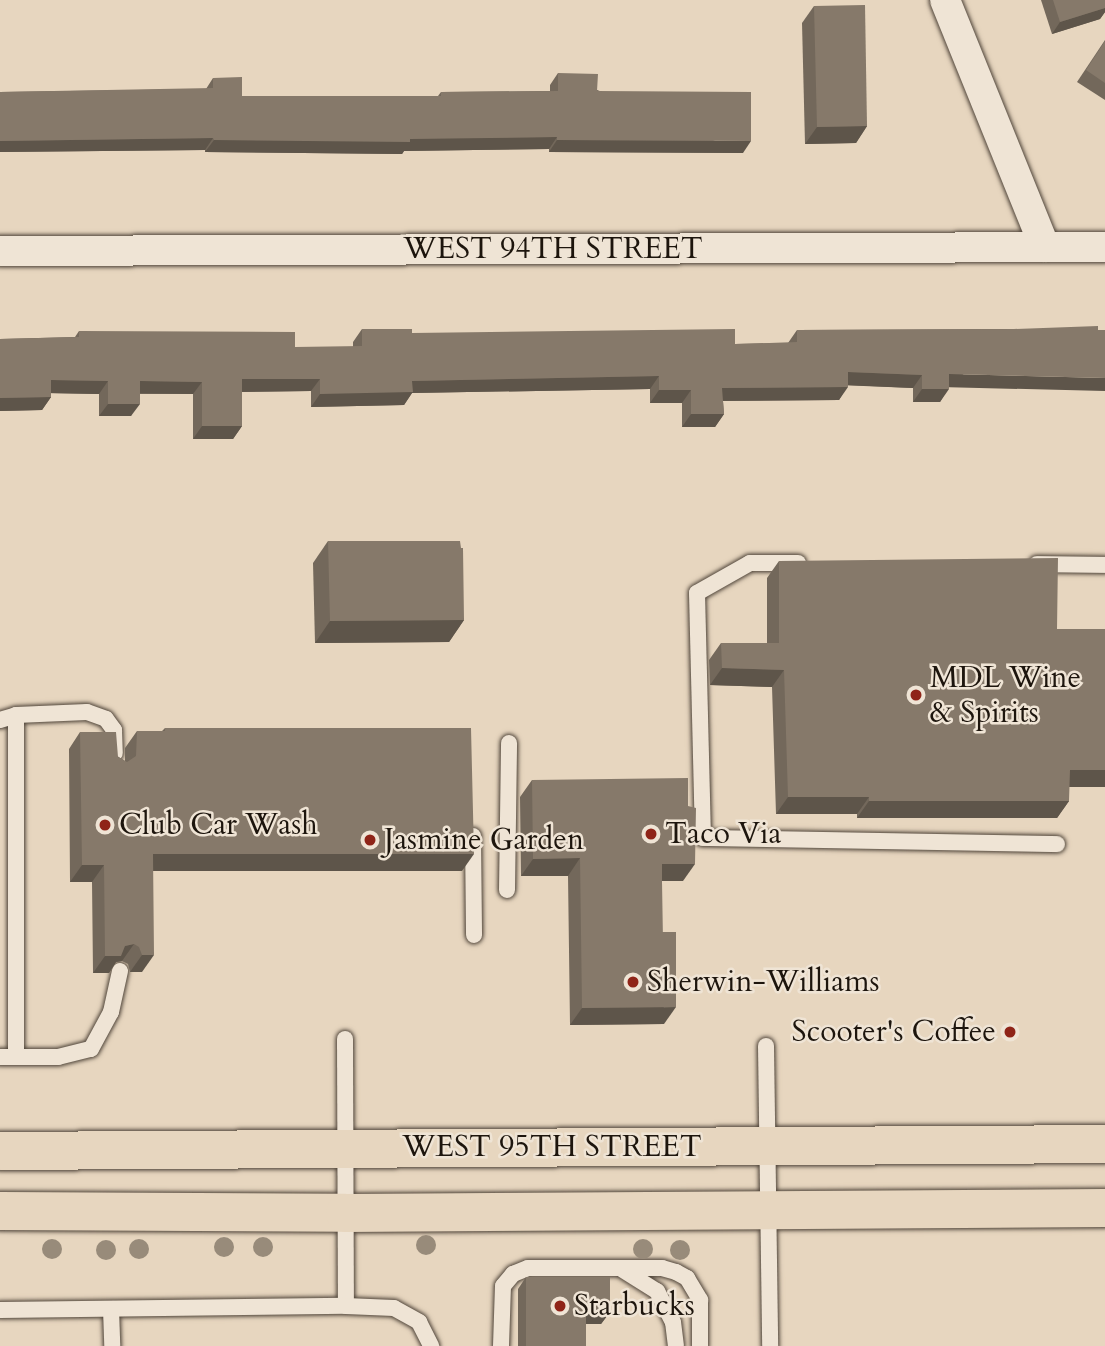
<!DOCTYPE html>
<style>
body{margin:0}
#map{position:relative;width:1105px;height:1346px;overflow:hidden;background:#e7d6bf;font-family:Cardo,serif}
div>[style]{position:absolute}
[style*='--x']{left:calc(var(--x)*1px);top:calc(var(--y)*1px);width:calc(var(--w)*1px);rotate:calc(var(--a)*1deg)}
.roads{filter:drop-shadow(0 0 2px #50453a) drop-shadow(0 0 2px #50453a)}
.lane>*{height:16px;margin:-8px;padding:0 8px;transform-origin:8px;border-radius:8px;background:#efe4d5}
.street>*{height:30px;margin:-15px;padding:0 15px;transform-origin:15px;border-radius:15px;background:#efe4d5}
.primary>*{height:38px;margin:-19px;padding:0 19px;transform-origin:19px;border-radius:19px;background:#e7d6bf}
.trees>*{width:20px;height:20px;margin:-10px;border-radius:50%;background:#988b7a}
.wall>*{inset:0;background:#73685b}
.shaded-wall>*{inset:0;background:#5e554a}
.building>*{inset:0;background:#86796a}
.dots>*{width:19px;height:19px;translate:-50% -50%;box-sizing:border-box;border:4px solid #efe4d5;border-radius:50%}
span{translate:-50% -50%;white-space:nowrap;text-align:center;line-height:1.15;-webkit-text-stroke:5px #efe4d5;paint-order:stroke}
.street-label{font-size:30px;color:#1d150d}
.poi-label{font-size:30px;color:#1d150d}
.left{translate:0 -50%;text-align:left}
.right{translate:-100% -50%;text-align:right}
</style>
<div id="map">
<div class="roads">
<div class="lane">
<i style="--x:798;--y:563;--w:48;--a:180"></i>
<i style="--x:750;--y:563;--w:61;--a:150.5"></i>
<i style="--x:697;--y:593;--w:245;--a:88.6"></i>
<i style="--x:703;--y:838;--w:354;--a:1"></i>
<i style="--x:1037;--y:564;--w:68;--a:0.8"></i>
<i style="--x:0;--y:720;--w:17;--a:-17"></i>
<i style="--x:16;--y:715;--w:71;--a:-2.4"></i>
<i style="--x:87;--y:712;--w:20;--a:20"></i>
<i style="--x:106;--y:719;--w:14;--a:54"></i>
<i style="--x:114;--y:730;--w:23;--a:88"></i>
<i style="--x:473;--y:836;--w:99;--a:89.4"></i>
<i style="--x:507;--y:890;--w:147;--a:-89.2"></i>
<i style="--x:345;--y:1039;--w:267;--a:89.8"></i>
<i style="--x:766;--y:1046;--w:300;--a:89.2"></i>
<i style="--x:0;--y:1057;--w:58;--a:0"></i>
<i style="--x:58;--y:1057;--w:34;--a:-14"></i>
<i style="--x:91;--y:1049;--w:42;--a:-61.6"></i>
<i style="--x:111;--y:1012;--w:42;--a:-77.6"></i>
<i style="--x:16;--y:1057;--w:342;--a:-90"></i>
<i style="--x:623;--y:1270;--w:40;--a:32"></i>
<i style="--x:657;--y:1291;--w:35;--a:63"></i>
<i style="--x:673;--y:1322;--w:24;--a:83"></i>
<i style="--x:111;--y:1309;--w:37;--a:88"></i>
<i style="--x:0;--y:1310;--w:346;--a:-0.7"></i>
<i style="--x:346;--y:1306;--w:48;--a:2.4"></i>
<i style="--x:394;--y:1308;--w:29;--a:29"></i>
<i style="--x:419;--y:1322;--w:27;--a:63"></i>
<i style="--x:501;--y:1346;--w:60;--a:-88.1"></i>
<i style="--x:503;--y:1286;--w:16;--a:-50"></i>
<i style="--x:513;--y:1274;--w:16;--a:-22"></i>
<i style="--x:528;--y:1268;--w:134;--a:0"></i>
<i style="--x:662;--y:1268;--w:15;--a:16"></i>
<i style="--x:676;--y:1272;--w:13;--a:29"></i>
<i style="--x:687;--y:1278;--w:26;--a:59"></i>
<i style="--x:700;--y:1300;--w:46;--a:90"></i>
</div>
<div class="street">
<i style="--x:945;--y:0;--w:266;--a:68"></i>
<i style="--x:0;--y:251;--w:1105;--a:-0.21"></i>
</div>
<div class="primary">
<i style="--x:0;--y:1151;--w:1105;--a:-0.36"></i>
<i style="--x:0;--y:1211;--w:345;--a:0.3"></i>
<i style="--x:345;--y:1213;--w:760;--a:-0.38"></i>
</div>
</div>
<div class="trees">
<i style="left:426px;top:1245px"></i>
<i style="left:224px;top:1247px"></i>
<i style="left:263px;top:1247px"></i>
<i style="left:52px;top:1249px"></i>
<i style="left:139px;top:1249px"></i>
<i style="left:643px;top:1249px"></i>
<i style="left:106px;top:1250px"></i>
<i style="left:680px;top:1250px"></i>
</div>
<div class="wall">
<i style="clip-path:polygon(1041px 0,1105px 0,1105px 12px,1100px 19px,1052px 34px)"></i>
<i style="clip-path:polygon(814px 6px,867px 126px,856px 143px,805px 144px,802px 23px)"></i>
<i style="clip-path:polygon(1105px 40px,1105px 100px,1077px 82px)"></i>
<i style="clip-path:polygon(558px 73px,743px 153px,549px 152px,549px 149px,404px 151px,402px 154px,205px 152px,205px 150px,0 152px,0 92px,206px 89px,213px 78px,242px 96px,438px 96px,441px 92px,550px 91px,550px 85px)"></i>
<i style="clip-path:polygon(362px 329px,412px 333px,735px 344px,788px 343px,797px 330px,1014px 329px,949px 387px,940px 402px,913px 402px,913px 388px,848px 385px,839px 400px,723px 401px,724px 414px,715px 427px,682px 427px,682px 403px,650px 403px,650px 389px,412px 393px,404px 405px,311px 407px,311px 391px,242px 392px,242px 426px,233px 439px,193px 439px,193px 394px,140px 394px,131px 416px,99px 416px,99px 394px,51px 393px,51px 397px,42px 410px,0 411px,0 339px,75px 337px,79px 331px,295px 347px,353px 347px,353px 342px)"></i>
<i style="clip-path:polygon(328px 541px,464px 620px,449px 642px,315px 643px,313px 563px)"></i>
<i style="clip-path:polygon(779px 561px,1057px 629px,1069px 787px,1069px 801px,1057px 818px,857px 818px,857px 814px,776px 814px,772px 687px,710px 685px,709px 660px,721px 643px,767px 643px,767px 578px)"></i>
<i style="clip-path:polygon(165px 728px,462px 871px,153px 871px,142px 972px,130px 972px,128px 964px,122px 961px,116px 962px,109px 973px,93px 973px,92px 882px,70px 882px,69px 749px,80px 732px,125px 761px,125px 748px,137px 731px,162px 731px)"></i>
<i style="clip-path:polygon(532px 780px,683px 881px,662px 881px,664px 1024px,570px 1025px,568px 876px,521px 876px,520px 797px)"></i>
<i style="clip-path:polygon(526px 1277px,610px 1312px,601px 1324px,586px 1324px,586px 1346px,518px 1346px,518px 1289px)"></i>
</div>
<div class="shaded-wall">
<i style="clip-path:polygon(1105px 8px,1105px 12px,1100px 19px,1052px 34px,1060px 22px)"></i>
<i style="clip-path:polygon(867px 126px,856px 143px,805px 144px,817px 127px)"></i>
<i style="clip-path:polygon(557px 137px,549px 149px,404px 151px,402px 154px,205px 152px,214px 140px)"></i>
<i style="clip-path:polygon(213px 138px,205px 150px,0 152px,0 141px)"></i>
<i style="clip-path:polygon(557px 140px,751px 141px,743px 153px,549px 152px)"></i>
<i style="clip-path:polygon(848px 372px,922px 375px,913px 388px,839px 385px)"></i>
<i style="clip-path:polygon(949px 374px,1105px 378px,1105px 391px,940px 387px)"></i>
<i style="clip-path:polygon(659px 376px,650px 389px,412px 393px,404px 405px,311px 407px,320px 394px,412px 381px)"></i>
<i style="clip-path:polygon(242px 379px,320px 379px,311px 391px,233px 392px)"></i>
<i style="clip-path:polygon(51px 380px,108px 381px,99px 394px,42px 393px)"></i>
<i style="clip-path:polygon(140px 381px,202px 382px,193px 394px,131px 393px)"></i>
<i style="clip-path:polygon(848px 387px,839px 400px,713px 401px,722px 388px)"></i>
<i style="clip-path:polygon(922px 389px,949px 389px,940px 402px,913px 402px)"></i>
<i style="clip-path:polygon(659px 390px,691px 390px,682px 403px,650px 403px)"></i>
<i style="clip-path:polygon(51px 397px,42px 410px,0 411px,0 398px)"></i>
<i style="clip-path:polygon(108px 404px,140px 404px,131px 416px,99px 416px)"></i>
<i style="clip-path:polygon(691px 414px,724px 414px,715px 427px,682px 427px)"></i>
<i style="clip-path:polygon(202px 426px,242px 426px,233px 439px,193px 439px)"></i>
<i style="clip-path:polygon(464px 620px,449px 642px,315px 643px,330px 621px)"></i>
<i style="clip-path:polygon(722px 668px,784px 670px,772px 687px,710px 685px)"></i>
<i style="clip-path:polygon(1070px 770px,1105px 770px,1105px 787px,1058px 787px)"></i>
<i style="clip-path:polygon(788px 797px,869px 797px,857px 814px,776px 814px)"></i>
<i style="clip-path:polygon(869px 801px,1069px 801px,1057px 818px,857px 818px)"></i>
<i style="clip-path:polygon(153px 854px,474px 854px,462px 871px,141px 871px)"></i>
<i style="clip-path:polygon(580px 858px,568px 876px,521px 876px,533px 859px)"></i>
<i style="clip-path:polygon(662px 864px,695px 864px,683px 881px,650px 881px)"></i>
<i style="clip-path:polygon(82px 865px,104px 865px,92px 882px,70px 882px)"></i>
<i style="clip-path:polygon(134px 944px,122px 961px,116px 962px,109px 973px,93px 973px,105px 956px,125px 946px)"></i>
<i style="clip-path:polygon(142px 955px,154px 955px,142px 972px,130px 972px)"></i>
<i style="clip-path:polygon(676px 1007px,664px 1024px,570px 1025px,582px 1008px)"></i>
<i style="clip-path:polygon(586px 1312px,610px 1312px,601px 1324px,578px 1324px)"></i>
</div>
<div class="building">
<i style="clip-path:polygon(1053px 0,1105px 0,1105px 8px,1060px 22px)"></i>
<i style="clip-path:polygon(865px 5px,867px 126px,817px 127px,814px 6px)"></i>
<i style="clip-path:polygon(1105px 41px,1105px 83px,1086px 70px)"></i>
<i style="clip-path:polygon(558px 73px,598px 74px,597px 91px,751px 92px,751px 141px,557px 140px,557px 137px,410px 139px,410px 142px,214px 140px,213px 138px,0 141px,0 92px,213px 88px,213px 78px,242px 77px,242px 96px,441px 96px,441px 92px,558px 91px)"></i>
<i style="clip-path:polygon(1098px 326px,1098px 330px,1105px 330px,1105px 378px,949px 374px,949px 389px,922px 389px,922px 375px,848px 372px,848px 387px,722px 388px,724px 414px,691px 414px,691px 390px,659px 390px,659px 376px,412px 381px,413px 392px,320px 394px,320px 379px,242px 379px,242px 426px,202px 426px,202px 382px,140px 381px,140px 404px,108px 404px,108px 381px,51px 380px,51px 397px,0 398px,0 339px,79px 337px,79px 331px,295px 332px,295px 347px,362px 346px,362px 329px,412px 329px,412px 333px,735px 329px,735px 344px,797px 342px,797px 330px,1014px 329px)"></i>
<i style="clip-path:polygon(328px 541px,460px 541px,461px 548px,463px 548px,464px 620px,330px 621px)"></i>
<i style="clip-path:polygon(1058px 558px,1057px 629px,1105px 629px,1105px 770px,1070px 770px,1069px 801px,869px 801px,869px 797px,788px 797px,784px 670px,722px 668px,721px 643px,779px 643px,779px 561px)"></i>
<i style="clip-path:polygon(165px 728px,471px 728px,474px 854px,153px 854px,154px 955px,142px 955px,139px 947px,134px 944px,125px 946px,121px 956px,105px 956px,104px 865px,82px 865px,80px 732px,116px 732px,118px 757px,127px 762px,136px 756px,137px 731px,165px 731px)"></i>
<i style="clip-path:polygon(688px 778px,688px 806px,696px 808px,695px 864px,662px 864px,662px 932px,676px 932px,676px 1007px,582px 1008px,580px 858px,533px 859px,532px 780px)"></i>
<i style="clip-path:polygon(526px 1277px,610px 1277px,610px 1312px,586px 1312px,586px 1346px,526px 1346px)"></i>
</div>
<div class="dots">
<i style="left:916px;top:695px;background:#8f2418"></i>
<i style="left:105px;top:825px;background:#8f2418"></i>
<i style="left:651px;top:834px;background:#8f2418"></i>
<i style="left:370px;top:840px;background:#8f2418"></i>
<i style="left:633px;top:982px;background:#8f2418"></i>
<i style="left:1010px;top:1032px;background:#8f2418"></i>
<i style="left:560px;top:1306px;background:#8f2418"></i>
</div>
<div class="street-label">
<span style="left:553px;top:249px">WEST 94TH STREET</span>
<span style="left:552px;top:1147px">WEST 95TH STREET</span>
</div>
<div class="poi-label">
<span class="left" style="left:930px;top:695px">MDL Wine<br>&amp; Spirits</span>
<span class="left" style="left:119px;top:825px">Club Car Wash</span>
<span class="left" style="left:665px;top:834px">Taco Via</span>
<span class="left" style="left:384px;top:840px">Jasmine Garden</span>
<span class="left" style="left:647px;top:982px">Sherwin-Williams</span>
<span class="right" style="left:996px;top:1032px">Scooter's Coffee</span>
<span class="left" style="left:574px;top:1306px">Starbucks</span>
</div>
</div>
